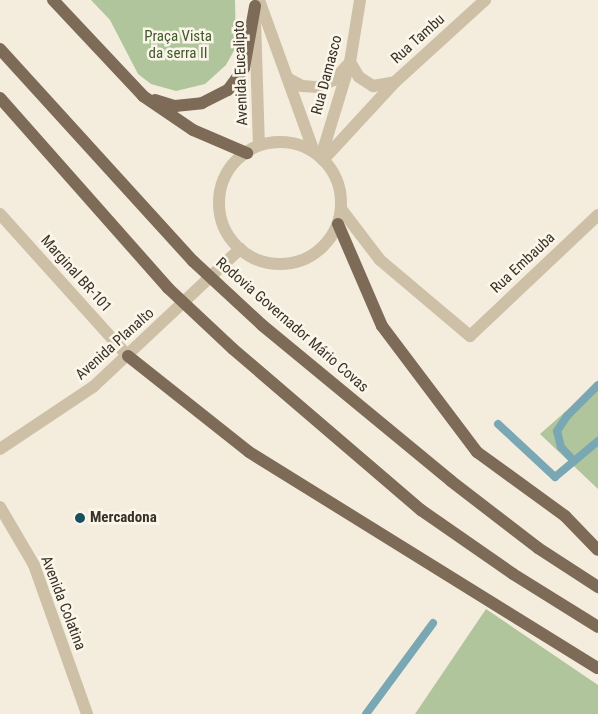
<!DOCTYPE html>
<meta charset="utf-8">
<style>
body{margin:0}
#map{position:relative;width:598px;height:714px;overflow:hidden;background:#f4eddd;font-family:"Roboto Condensed",sans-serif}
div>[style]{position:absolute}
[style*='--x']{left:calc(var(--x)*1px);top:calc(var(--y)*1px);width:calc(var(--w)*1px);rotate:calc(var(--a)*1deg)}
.green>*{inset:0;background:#b0c59b}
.stream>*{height:8px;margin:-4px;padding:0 4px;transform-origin:4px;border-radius:4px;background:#79a7b4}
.minor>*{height:12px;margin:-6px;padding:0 6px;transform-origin:6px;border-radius:6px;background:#cec0a7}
.minor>.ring{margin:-6px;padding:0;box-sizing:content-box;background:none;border:12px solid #cec0a7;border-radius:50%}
.major>*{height:12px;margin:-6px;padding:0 6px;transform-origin:6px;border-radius:6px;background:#7d6b58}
.major-bridge>*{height:12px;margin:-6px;padding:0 6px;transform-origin:6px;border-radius:6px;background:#7d6b58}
.dots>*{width:14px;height:14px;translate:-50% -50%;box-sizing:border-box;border:2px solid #fbf6ea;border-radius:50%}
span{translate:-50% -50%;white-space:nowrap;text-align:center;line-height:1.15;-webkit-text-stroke:5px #fbf6ea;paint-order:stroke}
.park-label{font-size:15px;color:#405a2a}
.street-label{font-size:15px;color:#3a3128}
.poi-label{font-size:15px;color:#3a3128;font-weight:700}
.left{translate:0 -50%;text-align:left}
</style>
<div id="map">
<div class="green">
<i style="clip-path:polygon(91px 0,235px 0,236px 47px,226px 65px,205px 84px,176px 91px,151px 84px,138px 74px,110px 20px)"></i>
<i style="clip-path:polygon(598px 383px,598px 489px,540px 434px)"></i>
<i style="clip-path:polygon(486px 609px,598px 685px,598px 714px,415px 714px)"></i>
</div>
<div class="stream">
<i style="--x:498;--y:424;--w:78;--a:42.9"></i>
<i style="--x:555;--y:477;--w:56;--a:-39.9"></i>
<i style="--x:574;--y:461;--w:19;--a:-133"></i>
<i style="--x:561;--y:447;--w:16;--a:-104"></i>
<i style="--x:557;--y:431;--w:18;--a:-56"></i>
<i style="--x:567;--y:416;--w:44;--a:-45"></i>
<i style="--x:366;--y:714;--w:113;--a:-53.6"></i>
</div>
<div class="minor">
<i style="--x:259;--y:0;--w:162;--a:70.1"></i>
<i style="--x:255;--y:20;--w:125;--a:88.2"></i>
<i style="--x:289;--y:79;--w:15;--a:28"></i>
<i style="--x:302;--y:86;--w:16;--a:4"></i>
<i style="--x:318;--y:87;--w:17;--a:-24"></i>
<i style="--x:334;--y:80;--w:24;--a:-48"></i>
<i style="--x:350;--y:62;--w:17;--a:59"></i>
<i style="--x:359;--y:77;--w:17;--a:33"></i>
<i style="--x:373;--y:86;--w:22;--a:-10"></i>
<i class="ring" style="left:219px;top:142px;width:110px;height:110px"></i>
<i style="--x:321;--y:157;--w:99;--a:-73"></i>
<i style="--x:350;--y:62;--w:63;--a:-80.8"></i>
<i style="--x:323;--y:160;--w:106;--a:-47.3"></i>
<i style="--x:395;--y:82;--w:122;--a:-42.3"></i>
<i style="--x:341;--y:209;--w:64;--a:52.6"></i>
<i style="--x:380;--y:260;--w:118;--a:40.2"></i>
<i style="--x:470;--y:336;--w:176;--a:-43.4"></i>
<i style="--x:0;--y:214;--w:191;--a:48"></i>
<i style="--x:0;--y:449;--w:112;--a:-33.7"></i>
<i style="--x:93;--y:387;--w:202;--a:-43.2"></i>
<i style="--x:0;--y:507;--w:67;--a:59.6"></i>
<i style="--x:34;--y:565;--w:158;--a:70.4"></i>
</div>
<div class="major">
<i style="--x:53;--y:0;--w:132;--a:46.8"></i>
<i style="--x:143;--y:96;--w:60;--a:34.2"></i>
<i style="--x:193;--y:130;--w:59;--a:23.1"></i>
<i style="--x:0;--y:49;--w:287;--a:47.7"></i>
<i style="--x:0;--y:98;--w:254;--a:48.5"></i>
<i style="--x:155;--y:100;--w:21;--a:17"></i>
<i style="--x:175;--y:106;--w:27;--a:-6"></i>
<i style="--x:202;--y:103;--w:29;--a:-27"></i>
<i style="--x:228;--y:90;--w:27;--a:-54"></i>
<i style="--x:244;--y:68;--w:63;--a:-79.9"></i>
<i style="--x:338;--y:224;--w:111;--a:66.7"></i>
<i style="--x:382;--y:326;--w:158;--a:53"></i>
<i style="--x:477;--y:452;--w:109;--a:36"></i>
<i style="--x:565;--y:516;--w:47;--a:45.9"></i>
<i style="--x:262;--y:325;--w:245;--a:39.5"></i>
<i style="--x:451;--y:481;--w:110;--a:37.6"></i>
<i style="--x:538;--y:548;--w:72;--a:33"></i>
<i style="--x:233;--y:349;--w:248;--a:40.6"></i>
<i style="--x:421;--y:510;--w:112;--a:34.8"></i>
<i style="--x:513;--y:574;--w:100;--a:31.9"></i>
<i style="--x:128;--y:356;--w:154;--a:38.4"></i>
<i style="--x:249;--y:452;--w:410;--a:31.8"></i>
</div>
<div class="major-bridge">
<i style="--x:193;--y:261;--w:94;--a:42.8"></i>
<i style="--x:168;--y:288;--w:89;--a:43.2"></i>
</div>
<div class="dots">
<i style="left:80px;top:518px;background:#1a4f5f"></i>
</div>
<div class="park-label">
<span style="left:178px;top:45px">Praça Vista<br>da serra II</span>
</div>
<div class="street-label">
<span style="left:418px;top:39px;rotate:-42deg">Rua Tambu</span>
<span style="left:241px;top:73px;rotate:-92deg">Avenida Eucalipto</span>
<span style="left:327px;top:75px;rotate:-75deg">Rua Damasco</span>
<span style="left:523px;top:263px;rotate:-43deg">Rua Embauba</span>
<span style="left:76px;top:274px;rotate:48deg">Marginal BR-101</span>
<span style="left:292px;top:325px;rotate:41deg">Rodovia Governador Mário Covas</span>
<span style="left:115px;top:344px;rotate:-42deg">Avenida Planalto</span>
<span style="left:63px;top:603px;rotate:69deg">Avenida Colatina</span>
</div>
<div class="poi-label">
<span class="left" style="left:90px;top:518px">Mercadona</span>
</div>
</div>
